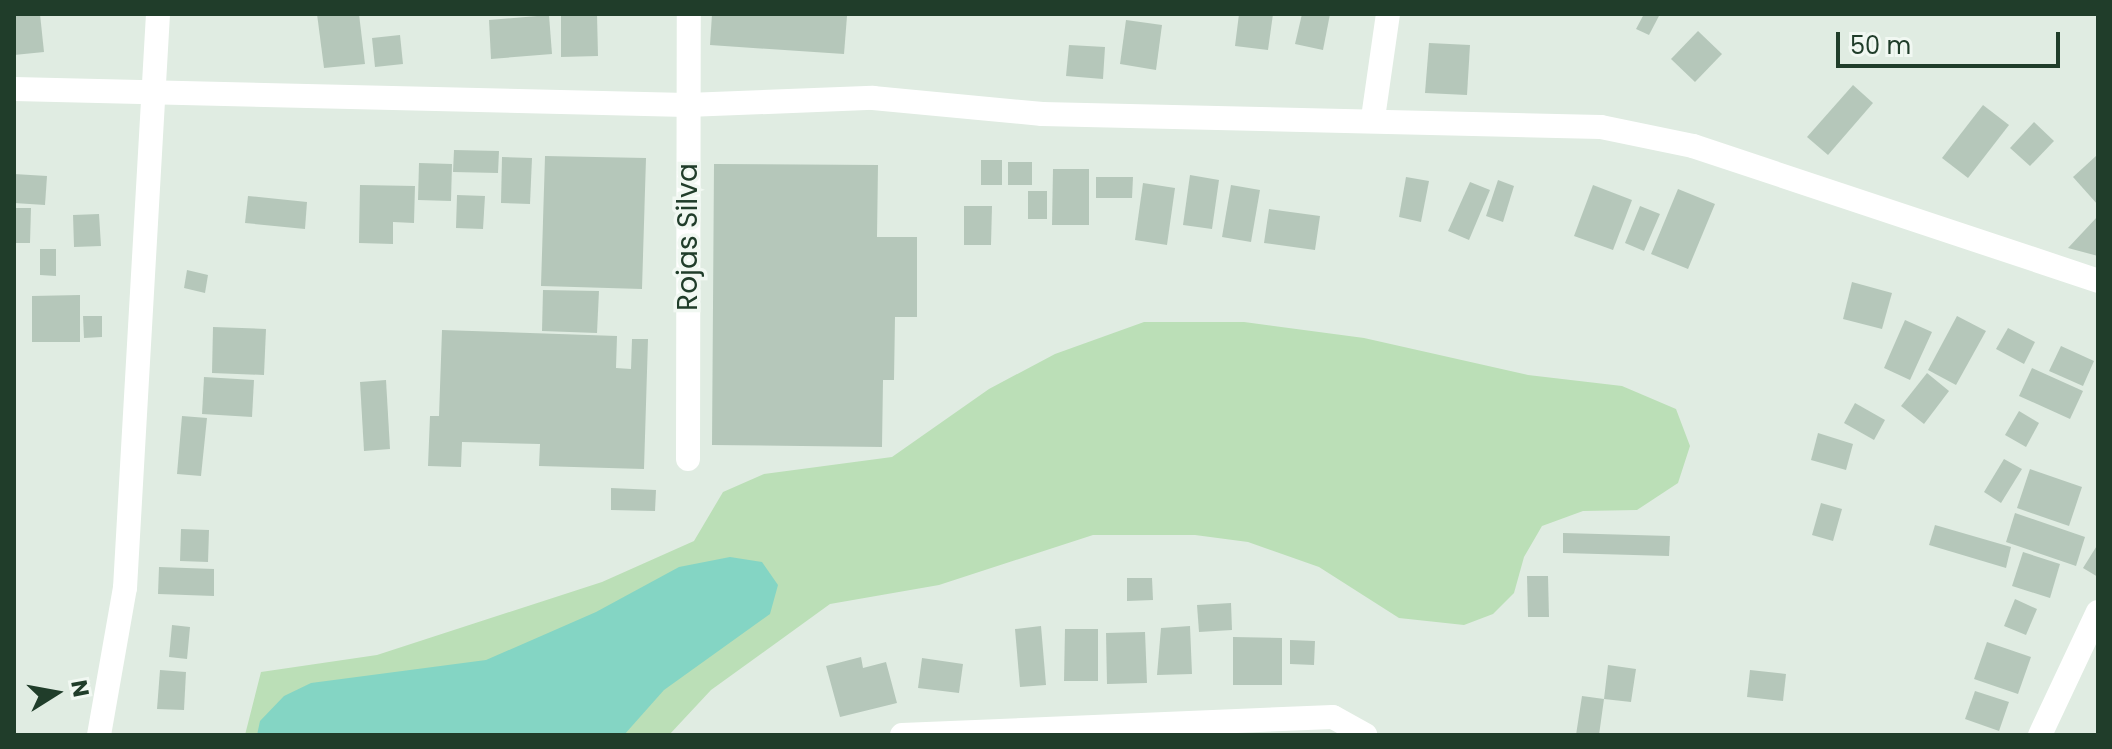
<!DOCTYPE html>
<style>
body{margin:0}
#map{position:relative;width:2112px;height:749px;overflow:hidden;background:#e0ece2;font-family:Poppins,sans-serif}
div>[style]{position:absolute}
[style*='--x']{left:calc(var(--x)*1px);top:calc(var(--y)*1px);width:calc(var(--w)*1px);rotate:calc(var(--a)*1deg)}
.green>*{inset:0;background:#bbdfb7}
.water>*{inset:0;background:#84d5c4}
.building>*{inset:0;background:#b5c7ba}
.street>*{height:24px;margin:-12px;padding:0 12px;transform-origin:12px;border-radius:12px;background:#fff}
span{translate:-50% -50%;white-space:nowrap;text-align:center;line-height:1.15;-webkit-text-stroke:7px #f1f8f2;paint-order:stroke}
.street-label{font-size:28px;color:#203d2a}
.frame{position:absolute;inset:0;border:16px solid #203d2a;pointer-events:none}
.north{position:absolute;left:16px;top:653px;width:80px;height:80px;-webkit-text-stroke:6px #f1f8f2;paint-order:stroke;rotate:79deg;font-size:22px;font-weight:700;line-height:32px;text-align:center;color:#203d2a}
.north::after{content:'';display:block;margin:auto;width:28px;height:36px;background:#203d2a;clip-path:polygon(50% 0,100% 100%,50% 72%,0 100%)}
.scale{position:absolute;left:1836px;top:32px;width:224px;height:36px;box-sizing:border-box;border:4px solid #203d2a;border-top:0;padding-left:10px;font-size:24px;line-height:28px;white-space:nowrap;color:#203d2a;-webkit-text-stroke:6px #f1f8f2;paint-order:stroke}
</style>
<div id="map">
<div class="green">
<i style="clip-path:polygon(1144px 322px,1244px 322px,1364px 338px,1528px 375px,1622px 386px,1676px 409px,1690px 446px,1678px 483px,1637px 510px,1583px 511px,1542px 526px,1524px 557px,1514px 593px,1493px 614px,1464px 625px,1399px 618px,1319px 567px,1248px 542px,1195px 535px,1093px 535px,939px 585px,830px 604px,711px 690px,669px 735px,245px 735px,261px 672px,377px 655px,602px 582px,694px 541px,723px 492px,764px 474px,892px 457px,989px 389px,1055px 354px)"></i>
</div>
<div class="water">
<i style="clip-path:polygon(730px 557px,762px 562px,778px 585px,770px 614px,664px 690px,624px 735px,257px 735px,260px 721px,284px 696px,311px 683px,486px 660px,596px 612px,679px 567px)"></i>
</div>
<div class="building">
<i style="clip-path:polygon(14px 14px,40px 14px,44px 52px,14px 55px)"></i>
<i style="clip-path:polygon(317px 14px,359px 14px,365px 64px,324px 68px)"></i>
<i style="clip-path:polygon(561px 14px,597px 14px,598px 56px,561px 57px)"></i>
<i style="clip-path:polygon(712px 14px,847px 16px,844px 54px,710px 45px)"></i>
<i style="clip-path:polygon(1239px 14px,1273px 14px,1268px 50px,1235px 46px)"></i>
<i style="clip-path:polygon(1302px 14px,1330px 14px,1323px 50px,1295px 44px)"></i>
<i style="clip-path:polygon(1644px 14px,1660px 14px,1649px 35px,1636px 29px)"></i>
<i style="clip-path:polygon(549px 15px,552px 54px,491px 59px,489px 20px)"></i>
<i style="clip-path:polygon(1126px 20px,1162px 25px,1156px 70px,1120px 64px)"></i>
<i style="clip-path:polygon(1698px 31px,1722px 54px,1695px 82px,1671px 59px)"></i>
<i style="clip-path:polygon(400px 35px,403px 64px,375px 67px,372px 38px)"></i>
<i style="clip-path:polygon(1429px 43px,1470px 45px,1467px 95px,1425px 93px)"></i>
<i style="clip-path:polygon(1069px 45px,1105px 47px,1103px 79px,1066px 76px)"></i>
<i style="clip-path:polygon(1853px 85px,1873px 103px,1828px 155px,1807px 137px)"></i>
<i style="clip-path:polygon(1983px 105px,2009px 125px,1968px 178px,1942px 158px)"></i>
<i style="clip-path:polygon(2034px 122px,2054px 141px,2030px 166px,2010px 148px)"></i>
<i style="clip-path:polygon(454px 150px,499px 151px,498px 173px,453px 172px)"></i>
<i style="clip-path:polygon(545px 156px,646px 158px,642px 289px,541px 286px)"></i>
<i style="clip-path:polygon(2096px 156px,2098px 158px,2098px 205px,2073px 177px)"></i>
<i style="clip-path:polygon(502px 157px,532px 158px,530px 204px,501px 203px)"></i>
<i style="clip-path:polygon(981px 160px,1002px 160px,1002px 185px,981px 185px)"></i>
<i style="clip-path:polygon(1008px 162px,1032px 162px,1032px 185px,1008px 185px)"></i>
<i style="clip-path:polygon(419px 163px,452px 164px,451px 201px,418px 200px)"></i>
<i style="clip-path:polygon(714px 164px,878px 165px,877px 237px,917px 237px,917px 317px,895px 317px,894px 380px,883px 380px,882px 447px,712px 445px)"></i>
<i style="clip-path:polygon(1053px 169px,1089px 169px,1089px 225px,1052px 225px)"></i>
<i style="clip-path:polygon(14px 174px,47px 176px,45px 205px,14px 203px)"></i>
<i style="clip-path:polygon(1190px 175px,1219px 180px,1212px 229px,1183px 225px)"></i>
<i style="clip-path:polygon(1096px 177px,1133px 177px,1132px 198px,1096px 198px)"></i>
<i style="clip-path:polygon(1406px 177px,1429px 181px,1421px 222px,1399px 217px)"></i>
<i style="clip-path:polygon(1498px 180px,1514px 186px,1503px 222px,1486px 216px)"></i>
<i style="clip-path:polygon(1470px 182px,1490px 190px,1469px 240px,1448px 231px)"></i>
<i style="clip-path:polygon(1143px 183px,1175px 188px,1167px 245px,1135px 240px)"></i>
<i style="clip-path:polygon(360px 185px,415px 186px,414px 223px,393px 222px,393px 244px,359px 243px)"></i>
<i style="clip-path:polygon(1231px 185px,1260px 190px,1251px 242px,1222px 237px)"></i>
<i style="clip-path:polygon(1593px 185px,1632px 200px,1613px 250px,1574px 236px)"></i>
<i style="clip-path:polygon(1678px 189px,1715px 204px,1688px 269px,1651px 254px)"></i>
<i style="clip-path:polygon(1028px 191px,1047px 191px,1047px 219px,1028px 219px)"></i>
<i style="clip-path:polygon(457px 195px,485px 196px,483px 229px,456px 228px)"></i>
<i style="clip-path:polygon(248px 196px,307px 202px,305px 229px,245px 223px)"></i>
<i style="clip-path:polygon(964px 206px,992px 206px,991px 245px,964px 245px)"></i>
<i style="clip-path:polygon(1640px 206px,1660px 214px,1644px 251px,1625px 243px)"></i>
<i style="clip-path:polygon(14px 208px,31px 208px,30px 243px,14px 243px)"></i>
<i style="clip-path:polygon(1269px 209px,1320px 216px,1315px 250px,1264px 243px)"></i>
<i style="clip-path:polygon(99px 214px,101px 246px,74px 247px,73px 215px)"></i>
<i style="clip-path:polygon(2098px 216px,2098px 256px,2068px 248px)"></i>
<i style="clip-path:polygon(40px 249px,56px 249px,56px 276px,40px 275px)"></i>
<i style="clip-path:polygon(187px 270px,208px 275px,205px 293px,184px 288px)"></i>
<i style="clip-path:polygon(1852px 282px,1892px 293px,1882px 329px,1843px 319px)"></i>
<i style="clip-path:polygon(543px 290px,599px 291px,597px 333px,542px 331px)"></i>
<i style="clip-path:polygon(80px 295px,80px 342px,32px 342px,32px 296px)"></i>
<i style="clip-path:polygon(83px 316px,102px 316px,102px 337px,84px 338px)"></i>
<i style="clip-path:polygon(1957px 316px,1986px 331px,1956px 385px,1928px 370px)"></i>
<i style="clip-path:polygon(1905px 320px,1932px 332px,1910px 380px,1884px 368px)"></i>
<i style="clip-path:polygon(213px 327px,266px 329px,264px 375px,212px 373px)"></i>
<i style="clip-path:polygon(2008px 328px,2035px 342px,2024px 364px,1996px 349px)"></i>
<i style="clip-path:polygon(442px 330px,617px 336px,616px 368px,631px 369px,632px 339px,648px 339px,644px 469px,539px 466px,540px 444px,462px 442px,461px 467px,428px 466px,430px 416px,439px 416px)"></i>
<i style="clip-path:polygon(2061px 346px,2094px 361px,2083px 386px,2049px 371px)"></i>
<i style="clip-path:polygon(2032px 368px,2083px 391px,2070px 419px,2019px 396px)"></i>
<i style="clip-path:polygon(1927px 373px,1949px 391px,1924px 424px,1901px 406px)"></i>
<i style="clip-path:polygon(204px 377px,254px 380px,252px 417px,202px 414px)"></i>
<i style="clip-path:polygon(386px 380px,390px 449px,364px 451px,360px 382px)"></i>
<i style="clip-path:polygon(1855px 403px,1885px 420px,1874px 440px,1844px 423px)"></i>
<i style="clip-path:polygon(2019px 411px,2039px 423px,2026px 447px,2005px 435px)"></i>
<i style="clip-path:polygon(182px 416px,207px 418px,201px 476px,177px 474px)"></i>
<i style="clip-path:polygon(1818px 433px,1853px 444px,1846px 470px,1811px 460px)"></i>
<i style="clip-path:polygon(2004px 459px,2022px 469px,2001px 503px,1984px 492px)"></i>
<i style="clip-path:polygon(2030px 469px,2082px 487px,2069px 526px,2017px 508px)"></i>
<i style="clip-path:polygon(611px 488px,656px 490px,655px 511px,611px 510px)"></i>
<i style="clip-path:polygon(1821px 503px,1842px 509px,1833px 541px,1812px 535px)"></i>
<i style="clip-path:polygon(2015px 513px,2085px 537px,2076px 566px,2006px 542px)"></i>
<i style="clip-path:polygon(1935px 525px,2011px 547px,2006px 568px,1929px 545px)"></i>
<i style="clip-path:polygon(181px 529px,209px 530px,208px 562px,180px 561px)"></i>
<i style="clip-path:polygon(1563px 533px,1670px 536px,1669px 556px,1563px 553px)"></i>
<i style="clip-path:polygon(2098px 544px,2098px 577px,2083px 568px)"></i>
<i style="clip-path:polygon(2023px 552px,2060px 564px,2050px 598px,2012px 586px)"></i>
<i style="clip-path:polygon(159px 567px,214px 569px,214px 596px,158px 594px)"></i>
<i style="clip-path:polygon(1527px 576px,1548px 576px,1549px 617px,1528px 617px)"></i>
<i style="clip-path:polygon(1127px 578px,1152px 578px,1153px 600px,1127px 601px)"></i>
<i style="clip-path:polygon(2015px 599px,2037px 609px,2026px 635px,2004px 626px)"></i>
<i style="clip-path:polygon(1231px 603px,1232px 630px,1199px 632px,1197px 605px)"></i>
<i style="clip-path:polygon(172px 625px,190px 627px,187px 659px,169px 657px)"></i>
<i style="clip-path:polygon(1041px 626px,1046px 685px,1020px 687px,1015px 629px)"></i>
<i style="clip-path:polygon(1190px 626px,1192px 674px,1157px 675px,1161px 628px)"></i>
<i style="clip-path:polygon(1065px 629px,1098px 629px,1098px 681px,1064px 681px)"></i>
<i style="clip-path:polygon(1145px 632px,1147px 683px,1107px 684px,1106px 633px)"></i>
<i style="clip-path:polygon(1233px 637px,1282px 638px,1282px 685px,1233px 685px)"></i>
<i style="clip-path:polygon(1290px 640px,1315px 641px,1314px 665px,1290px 664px)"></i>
<i style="clip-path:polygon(1987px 642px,2031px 657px,2018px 694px,1974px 679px)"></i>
<i style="clip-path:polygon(861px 657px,863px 668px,886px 662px,897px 703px,840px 717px,826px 666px)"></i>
<i style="clip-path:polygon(922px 658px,963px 664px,959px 693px,918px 688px)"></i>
<i style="clip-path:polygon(1608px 665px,1636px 669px,1631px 702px,1604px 699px,1599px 735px,1576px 735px,1582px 696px,1604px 699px)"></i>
<i style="clip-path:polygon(160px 670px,186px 672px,184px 710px,157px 709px)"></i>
<i style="clip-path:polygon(1750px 670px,1786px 674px,1783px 701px,1747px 697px)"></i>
<i style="clip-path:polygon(1975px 691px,2009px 702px,1999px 731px,1965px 719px)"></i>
</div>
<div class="street">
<i style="--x:14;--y:89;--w:673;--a:1.36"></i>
<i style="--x:687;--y:105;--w:186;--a:-2.2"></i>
<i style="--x:873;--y:98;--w:170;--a:5.4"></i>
<i style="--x:1042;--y:114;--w:559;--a:1.33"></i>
<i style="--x:1601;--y:127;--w:94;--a:11.7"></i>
<i style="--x:1693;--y:146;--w:427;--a:18.4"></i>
<i style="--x:1373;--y:118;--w:105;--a:-81.8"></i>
<i style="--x:688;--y:459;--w:445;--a:-89.9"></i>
<i style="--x:99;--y:735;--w:149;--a:-80"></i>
<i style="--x:125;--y:588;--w:575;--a:-86.71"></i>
<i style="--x:902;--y:735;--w:431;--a:-2.4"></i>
<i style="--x:1333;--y:717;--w:37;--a:29"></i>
<i style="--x:2040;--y:735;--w:136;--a:-64.8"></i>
</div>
<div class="street-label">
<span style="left:688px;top:237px;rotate:-90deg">Rojas Silva</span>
</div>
<div class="frame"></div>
<div class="north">N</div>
<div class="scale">50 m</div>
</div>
